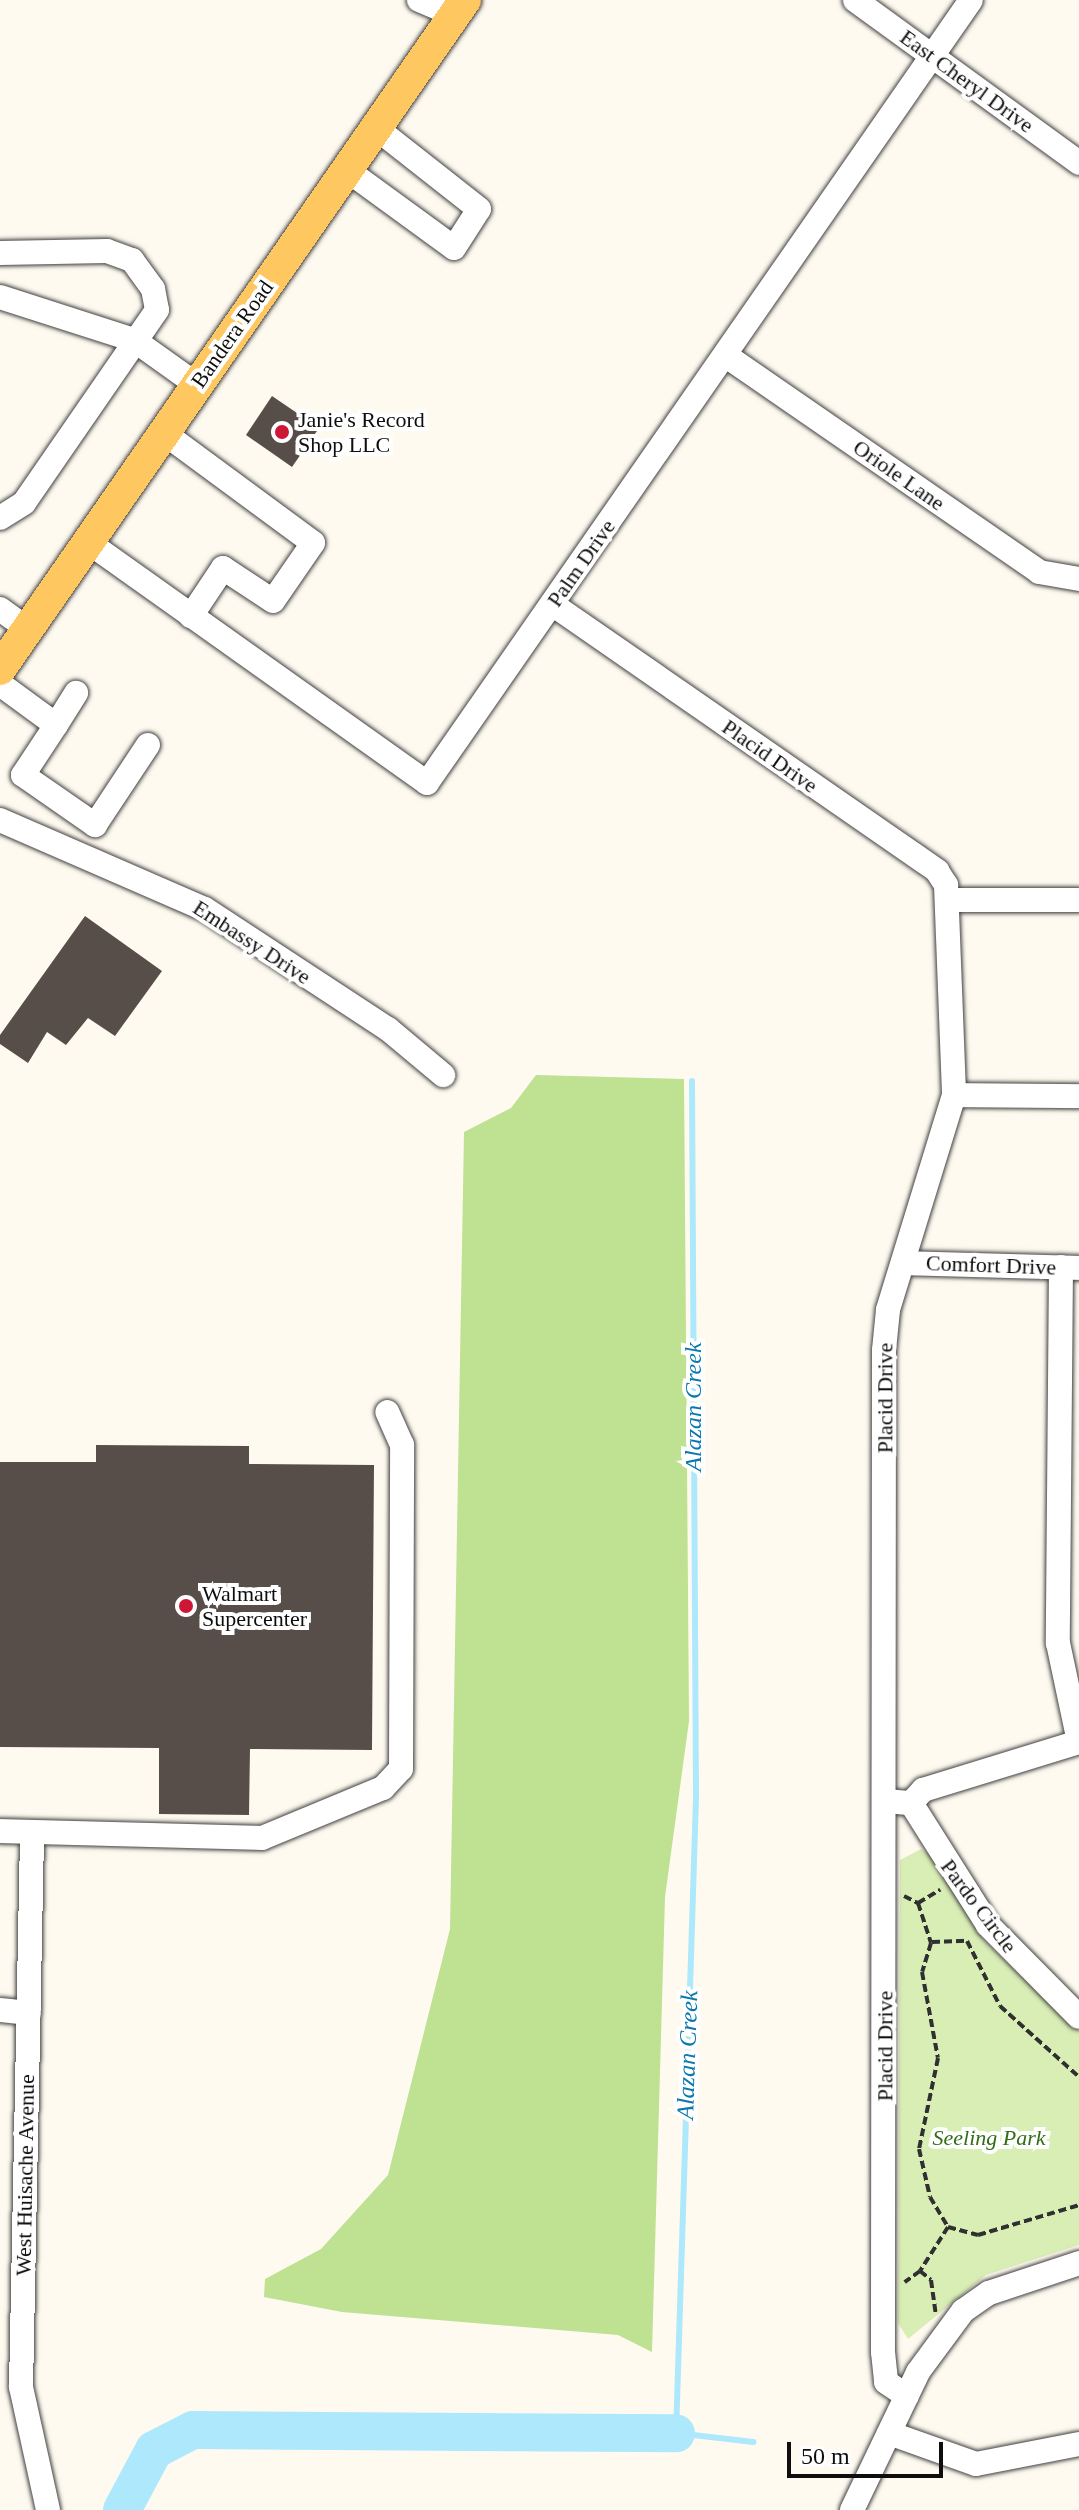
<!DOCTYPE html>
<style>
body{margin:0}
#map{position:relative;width:1079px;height:2510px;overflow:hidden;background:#fffaf0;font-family:Georgia,serif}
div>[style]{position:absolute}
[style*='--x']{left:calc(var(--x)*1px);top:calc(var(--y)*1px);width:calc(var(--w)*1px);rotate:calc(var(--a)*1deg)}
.green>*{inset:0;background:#d9eeb5}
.forest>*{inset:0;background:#bee192}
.stream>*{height:6px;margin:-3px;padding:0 3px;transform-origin:3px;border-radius:3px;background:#aee8fc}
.river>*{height:38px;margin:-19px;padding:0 19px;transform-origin:19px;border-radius:19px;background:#aee8fc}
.building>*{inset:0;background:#584e49}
.path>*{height:4px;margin-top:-2px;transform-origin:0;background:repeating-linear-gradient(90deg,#303030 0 8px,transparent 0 12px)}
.roads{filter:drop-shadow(0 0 2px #414141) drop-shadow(0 0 2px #414141)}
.minor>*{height:24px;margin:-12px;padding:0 12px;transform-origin:12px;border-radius:12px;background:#fff}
.major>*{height:32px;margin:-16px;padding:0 16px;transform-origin:16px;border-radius:16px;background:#ffc760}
.dots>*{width:22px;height:22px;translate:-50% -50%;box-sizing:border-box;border:4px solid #fff;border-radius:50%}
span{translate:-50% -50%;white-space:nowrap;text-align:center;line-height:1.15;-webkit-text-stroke:8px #fff;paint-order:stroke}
.street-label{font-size:22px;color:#0e0e0e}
.poi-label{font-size:22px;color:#0e0e0e}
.left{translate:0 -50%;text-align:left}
.park-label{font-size:22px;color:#336d17;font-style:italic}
.water-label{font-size:24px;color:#0a78ae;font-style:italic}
.scale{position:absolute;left:787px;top:2442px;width:156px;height:36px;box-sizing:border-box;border:4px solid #0e0e0e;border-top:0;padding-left:10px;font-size:24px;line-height:28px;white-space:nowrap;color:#0e0e0e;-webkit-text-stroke:6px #fff;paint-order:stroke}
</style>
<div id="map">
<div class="green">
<i style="clip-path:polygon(921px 1849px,934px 1858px,983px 1940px,1079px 2031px,1079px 2245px,986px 2275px,908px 2339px,898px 2323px,900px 1860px)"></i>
</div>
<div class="forest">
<i style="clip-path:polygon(536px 1075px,684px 1079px,689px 1721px,665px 1897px,652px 2352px,618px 2335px,342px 2312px,264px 2297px,265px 2279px,321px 2249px,388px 2175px,450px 1929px,464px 1132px,511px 1108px)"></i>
</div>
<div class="stream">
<i style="--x:692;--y:1081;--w:717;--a:89.68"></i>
<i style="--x:696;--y:1798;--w:635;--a:91.8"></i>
<i style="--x:676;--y:2433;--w:78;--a:6.7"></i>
</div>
<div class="river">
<i style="--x:122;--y:2510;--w:68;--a:-61.9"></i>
<i style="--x:154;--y:2450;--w:44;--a:-27.1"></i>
<i style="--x:193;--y:2430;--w:483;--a:0.4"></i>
</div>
<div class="building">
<i style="clip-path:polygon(272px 396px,319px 428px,292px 467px,246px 435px)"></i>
<i style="clip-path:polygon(85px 916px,162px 971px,115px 1036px,88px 1018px,66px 1045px,47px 1032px,28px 1063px,0 1044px,0 1035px)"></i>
<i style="clip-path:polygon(96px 1445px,249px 1446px,249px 1464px,374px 1465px,372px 1750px,250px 1749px,249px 1815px,159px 1814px,159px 1748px,0 1747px,0 1462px,96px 1462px)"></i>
</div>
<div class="path">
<i style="--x:904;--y:1896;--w:16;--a:27"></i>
<i style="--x:918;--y:1903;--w:42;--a:72"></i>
<i style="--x:931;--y:1943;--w:30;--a:107"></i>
<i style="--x:922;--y:1972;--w:87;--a:79.5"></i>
<i style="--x:938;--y:2058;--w:93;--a:101.8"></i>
<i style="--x:919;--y:2149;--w:49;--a:77.1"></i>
<i style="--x:930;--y:2197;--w:35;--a:59"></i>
<i style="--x:948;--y:2227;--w:52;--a:122.5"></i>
<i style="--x:920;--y:2271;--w:19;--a:144"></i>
<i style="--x:918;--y:1903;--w:26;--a:-31"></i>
<i style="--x:932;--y:1942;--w:35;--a:-2"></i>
<i style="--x:967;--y:1941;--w:73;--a:63.1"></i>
<i style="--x:1000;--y:2006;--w:106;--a:41.9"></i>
<i style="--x:948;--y:2227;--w:31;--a:15"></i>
<i style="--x:978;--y:2235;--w:105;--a:-16.5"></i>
<i style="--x:920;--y:2271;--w:14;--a:39"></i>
<i style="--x:931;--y:2280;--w:34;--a:82"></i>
</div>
<div class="roads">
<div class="minor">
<i style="--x:419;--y:0;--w:38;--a:23"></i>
<i style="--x:855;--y:0;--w:277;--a:36"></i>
<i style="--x:347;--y:170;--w:132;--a:36.1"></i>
<i style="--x:454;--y:248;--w:46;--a:-57.3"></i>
<i style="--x:479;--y:209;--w:131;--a:-141.8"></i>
<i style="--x:0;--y:253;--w:107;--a:-1.1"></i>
<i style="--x:107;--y:251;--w:27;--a:20"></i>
<i style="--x:132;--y:260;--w:36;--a:54"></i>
<i style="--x:153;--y:289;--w:21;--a:79"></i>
<i style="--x:157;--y:310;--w:234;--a:124.6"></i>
<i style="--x:24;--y:503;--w:28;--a:148"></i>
<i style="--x:0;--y:297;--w:141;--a:17.8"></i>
<i style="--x:134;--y:340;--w:77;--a:35.5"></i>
<i style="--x:725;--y:355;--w:382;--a:34.6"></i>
<i style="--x:1039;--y:572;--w:41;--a:9.9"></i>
<i style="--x:164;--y:433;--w:185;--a:36.4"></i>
<i style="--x:313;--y:543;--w:70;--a:124.6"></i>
<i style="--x:273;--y:601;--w:60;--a:-146.6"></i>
<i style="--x:223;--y:568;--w:58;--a:123.7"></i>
<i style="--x:88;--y:542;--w:416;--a:35.4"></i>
<i style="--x:427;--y:783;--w:953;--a:-55.21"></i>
<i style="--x:552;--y:604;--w:469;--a:34.7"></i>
<i style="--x:937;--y:871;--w:17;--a:57"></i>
<i style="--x:946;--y:885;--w:210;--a:87.8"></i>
<i style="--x:954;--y:1095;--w:225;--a:107.1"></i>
<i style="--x:888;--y:1310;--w:40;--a:95.7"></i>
<i style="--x:884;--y:1350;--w:1002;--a:90.06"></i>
<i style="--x:883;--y:2352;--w:30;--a:84"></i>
<i style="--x:886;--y:2382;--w:25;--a:34"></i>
<i style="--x:0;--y:609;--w:34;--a:36"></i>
<i style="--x:0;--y:684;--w:69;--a:36.2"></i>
<i style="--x:56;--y:725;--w:60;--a:123.4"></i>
<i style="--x:23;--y:775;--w:88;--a:34.8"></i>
<i style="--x:95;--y:825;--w:96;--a:-56.5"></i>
<i style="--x:56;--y:725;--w:38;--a:-58"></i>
<i style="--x:0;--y:820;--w:223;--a:23.5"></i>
<i style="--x:205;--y:909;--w:219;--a:33.3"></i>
<i style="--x:388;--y:1029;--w:72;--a:39.9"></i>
<i style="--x:947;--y:900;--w:132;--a:0"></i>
<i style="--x:954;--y:1095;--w:125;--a:0.5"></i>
<i style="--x:903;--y:1263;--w:176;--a:1.6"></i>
<i style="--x:1061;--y:1267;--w:376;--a:90.5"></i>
<i style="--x:1058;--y:1643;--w:101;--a:78"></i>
<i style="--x:886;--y:1801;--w:25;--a:5"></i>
<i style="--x:911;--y:1803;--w:144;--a:57.7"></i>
<i style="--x:988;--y:1925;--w:129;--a:45.3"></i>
<i style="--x:911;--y:1803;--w:18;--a:-47"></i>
<i style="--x:923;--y:1790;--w:163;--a:-17.1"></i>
<i style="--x:0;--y:1831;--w:262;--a:1.5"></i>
<i style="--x:262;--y:1838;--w:131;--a:-22.5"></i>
<i style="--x:383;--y:1788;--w:26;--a:-47"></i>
<i style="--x:401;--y:1769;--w:324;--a:-89.8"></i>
<i style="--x:402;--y:1445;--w:36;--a:-114"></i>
<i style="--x:32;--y:1836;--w:551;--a:91.14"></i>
<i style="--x:21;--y:2387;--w:126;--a:77.6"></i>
<i style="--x:0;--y:2010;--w:29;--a:6"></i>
<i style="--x:889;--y:2433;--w:92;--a:19.6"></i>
<i style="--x:976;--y:2464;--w:105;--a:-11"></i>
<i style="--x:852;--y:2510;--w:153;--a:-64.4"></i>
<i style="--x:918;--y:2372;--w:76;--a:-53.6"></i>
<i style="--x:963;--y:2311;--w:32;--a:-35"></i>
<i style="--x:989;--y:2293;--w:95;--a:-18.4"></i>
</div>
<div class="major">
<i style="--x:0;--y:669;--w:815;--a:-55.2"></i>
</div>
</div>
<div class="dots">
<i style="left:282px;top:432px;background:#cd1734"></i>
<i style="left:186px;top:1606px;background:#cd1734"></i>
</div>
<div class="street-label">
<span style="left:967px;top:81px;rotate:36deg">East Cheryl Drive</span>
<span style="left:232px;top:334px;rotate:-55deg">Bandera Road</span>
<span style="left:899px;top:475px;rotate:35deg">Oriole Lane</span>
<span style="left:581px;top:563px;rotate:-55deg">Palm Drive</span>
<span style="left:770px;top:756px;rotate:35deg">Placid Drive</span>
<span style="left:252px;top:942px;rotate:33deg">Embassy Drive</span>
<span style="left:991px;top:1265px;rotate:2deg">Comfort Drive</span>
<span style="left:885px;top:1398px;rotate:-90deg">Placid Drive</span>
<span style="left:979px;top:1906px;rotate:53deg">Pardo Circle</span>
<span style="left:885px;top:2046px;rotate:-90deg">Placid Drive</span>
<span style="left:25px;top:2175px;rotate:-89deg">West Huisache Avenue</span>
</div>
<div class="poi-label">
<span class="left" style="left:298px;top:432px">Janie's Record<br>Shop LLC</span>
<span class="left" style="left:202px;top:1606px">Walmart<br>Supercenter</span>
</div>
<div class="park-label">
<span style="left:989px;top:2138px">Seeling Park</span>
</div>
<div class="water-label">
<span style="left:694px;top:1407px;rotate:-90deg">Alazan Creek</span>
<span style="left:688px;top:2055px;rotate:-88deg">Alazan Creek</span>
</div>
<div class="scale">50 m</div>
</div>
